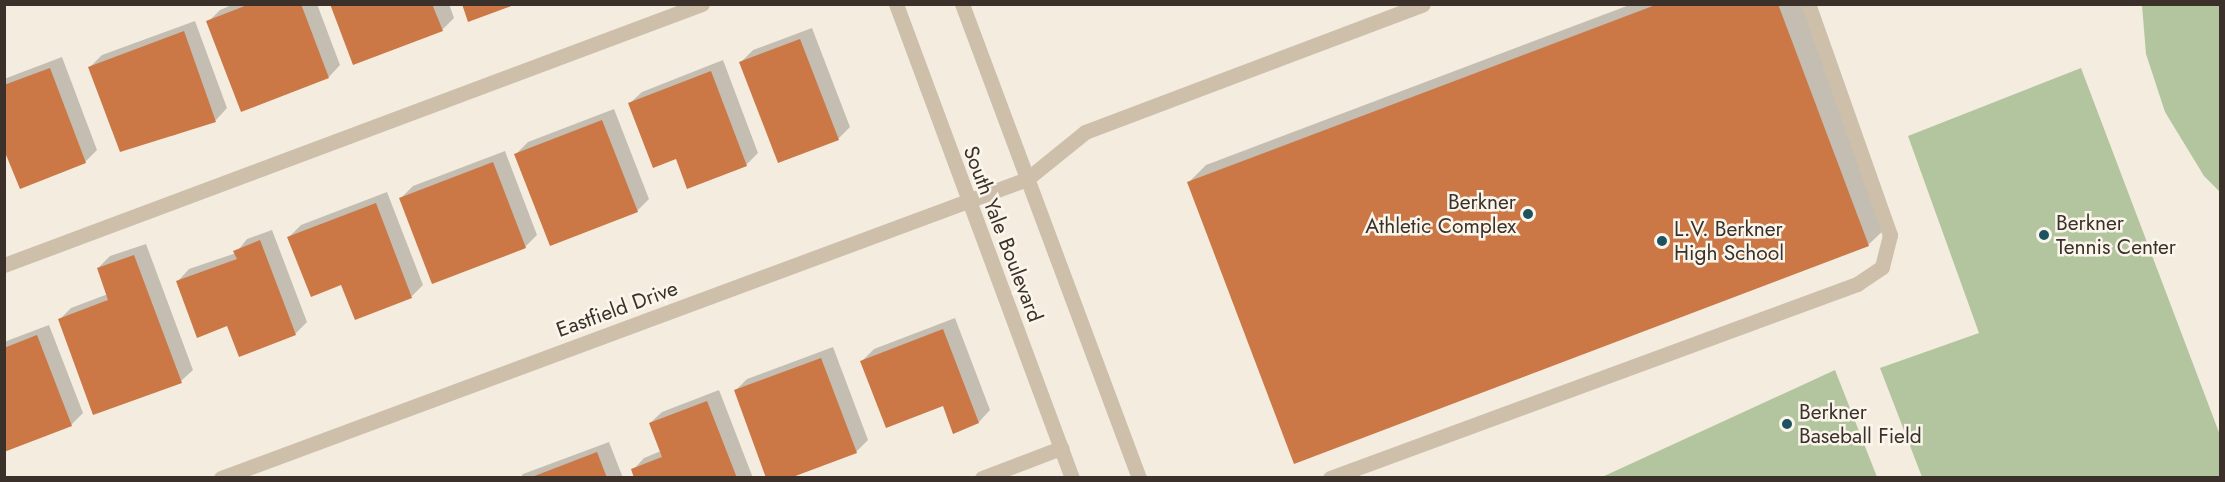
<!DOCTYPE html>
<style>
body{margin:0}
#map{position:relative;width:2225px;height:482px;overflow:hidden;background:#f4eddf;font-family:Jost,sans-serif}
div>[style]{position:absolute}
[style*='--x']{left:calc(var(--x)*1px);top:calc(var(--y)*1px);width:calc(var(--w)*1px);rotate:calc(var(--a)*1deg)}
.green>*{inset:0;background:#b3c59e}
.shadow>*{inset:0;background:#0003}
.building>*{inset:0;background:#cc7746}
.minor>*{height:15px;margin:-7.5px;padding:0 7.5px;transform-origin:7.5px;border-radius:7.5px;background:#cdbfaa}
.dots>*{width:16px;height:16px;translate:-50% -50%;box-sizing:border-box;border:3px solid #fbf6ec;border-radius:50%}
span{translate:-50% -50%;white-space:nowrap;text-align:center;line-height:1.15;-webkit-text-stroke:5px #fbf6ec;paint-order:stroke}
.poi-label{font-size:21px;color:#3b312a}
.right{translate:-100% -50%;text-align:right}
.left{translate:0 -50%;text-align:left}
.street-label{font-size:21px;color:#3b312a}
.frame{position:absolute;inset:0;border:6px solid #3b312a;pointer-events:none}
</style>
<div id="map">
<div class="green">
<i style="clip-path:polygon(2142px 5px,2220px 5px,2220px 192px,2204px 176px,2165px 112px,2146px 54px)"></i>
<i style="clip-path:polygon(2081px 68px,2220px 435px,2220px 477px,1922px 477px,1880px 368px,1979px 333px,1908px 136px)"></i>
<i style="clip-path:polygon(1835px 370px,1877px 477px,1602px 477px)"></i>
</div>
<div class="shadow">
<i style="clip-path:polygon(234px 4px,317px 4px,340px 65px,329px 77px,208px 22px,220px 10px)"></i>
<i style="clip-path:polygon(332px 4px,449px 4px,454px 18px,442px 30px)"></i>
<i style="clip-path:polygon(1632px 4px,1802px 4px,1886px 228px,1868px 245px,1189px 182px,1206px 165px)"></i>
<i style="clip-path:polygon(195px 21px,227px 108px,216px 120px,172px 136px,90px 67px,102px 55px)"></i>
<i style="clip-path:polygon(812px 28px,850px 127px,838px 139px,741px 62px,753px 50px)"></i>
<i style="clip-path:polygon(62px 57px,97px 150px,85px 162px,4px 145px,4px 79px)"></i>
<i style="clip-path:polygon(723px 60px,758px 153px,747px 164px,688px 187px,677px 157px,630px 103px,642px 92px)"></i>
<i style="clip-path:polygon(614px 109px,649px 199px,637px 211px,516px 154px,528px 142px)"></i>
<i style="clip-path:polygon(505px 151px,537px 235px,525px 247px,401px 198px,413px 186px)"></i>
<i style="clip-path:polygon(387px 192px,423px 285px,411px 297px,342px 283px,289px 237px,301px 225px)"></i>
<i style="clip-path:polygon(272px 230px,307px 322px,295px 334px,228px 324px,178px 281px,189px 269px,236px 253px,247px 239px)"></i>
<i style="clip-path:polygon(146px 244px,193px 370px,181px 381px,59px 320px,71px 308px,108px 294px,98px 268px,110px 256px)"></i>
<i style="clip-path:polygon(955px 318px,990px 410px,979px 422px,862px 361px,874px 349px)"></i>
<i style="clip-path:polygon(49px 325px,83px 413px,71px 425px,4px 451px,4px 342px)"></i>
<i style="clip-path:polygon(833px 347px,868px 440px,856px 452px,735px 391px,747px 379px)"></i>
<i style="clip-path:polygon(719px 390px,753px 478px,636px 478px,633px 470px,644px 458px,661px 451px,650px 423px,662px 412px)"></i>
<i style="clip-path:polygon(609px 442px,623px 478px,520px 478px,523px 474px)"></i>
</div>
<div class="building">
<i style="clip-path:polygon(250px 4px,301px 4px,329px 78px,241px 112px,206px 21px)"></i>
<i style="clip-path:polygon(330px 4px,432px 4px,443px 31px,353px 65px)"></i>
<i style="clip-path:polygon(462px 4px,514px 4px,514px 5px,468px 22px)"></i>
<i style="clip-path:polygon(1658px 4px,1778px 4px,1869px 246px,1294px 464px,1187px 182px)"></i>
<i style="clip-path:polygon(184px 31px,216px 122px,120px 152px,88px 67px)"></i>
<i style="clip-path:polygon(800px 39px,839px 140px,778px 163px,739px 62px)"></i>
<i style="clip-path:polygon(50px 68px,86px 163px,20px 189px,4px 150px,4px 85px)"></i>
<i style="clip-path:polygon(711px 71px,747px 166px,687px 189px,676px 159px,653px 168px,628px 103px)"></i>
<i style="clip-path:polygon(602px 120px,638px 212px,550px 246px,514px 154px)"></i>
<i style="clip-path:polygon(493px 162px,526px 248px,432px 284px,399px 198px)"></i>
<i style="clip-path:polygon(376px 203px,412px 298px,355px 320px,341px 285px,311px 297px,287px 237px)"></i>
<i style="clip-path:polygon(260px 240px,296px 335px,239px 357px,227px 326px,197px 338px,176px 281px,237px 259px,233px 251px)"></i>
<i style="clip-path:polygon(134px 255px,182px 383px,93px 415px,58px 319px,108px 300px,97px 268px)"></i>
<i style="clip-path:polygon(943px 329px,979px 423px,953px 434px,943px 406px,886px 428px,860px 361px)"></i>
<i style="clip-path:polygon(37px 335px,72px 426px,4px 452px,4px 348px)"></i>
<i style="clip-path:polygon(821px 358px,857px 453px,790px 478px,766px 478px,734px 390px)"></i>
<i style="clip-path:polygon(707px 401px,737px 478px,634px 478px,631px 469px,662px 457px,649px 423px)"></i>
<i style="clip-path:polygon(597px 452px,607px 478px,532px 478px,532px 477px)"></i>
</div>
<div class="minor">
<i style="--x:896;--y:4;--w:506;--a:69.63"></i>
<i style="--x:962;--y:4;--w:506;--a:69.52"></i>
<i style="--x:4;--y:265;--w:745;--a:-20.5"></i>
<i style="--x:221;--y:478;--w:860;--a:-20.35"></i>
<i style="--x:1027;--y:179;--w:75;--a:-39"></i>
<i style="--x:1085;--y:132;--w:361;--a:-20.7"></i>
<i style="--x:982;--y:478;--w:85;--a:-20.8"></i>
<i style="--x:1330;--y:478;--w:562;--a:-20.21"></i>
<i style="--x:1857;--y:284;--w:30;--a:-34"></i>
<i style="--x:1882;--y:267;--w:33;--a:-76"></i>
<i style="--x:1890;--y:235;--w:245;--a:-109.5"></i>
</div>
<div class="dots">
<i style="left:1528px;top:214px;background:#1d525f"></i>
<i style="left:2044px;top:235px;background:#1d525f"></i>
<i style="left:1662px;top:241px;background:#1d525f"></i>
<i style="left:1787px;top:424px;background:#1d525f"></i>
</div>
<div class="poi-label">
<span class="right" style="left:1516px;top:214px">Berkner<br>Athletic Complex</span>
<span class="left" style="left:2056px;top:235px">Berkner<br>Tennis Center</span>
<span class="left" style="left:1674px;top:241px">L.V. Berkner<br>High School</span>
<span class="left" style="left:1799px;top:424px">Berkner<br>Baseball Field</span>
</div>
<div class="street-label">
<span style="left:1003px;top:234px;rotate:69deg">South Yale Boulevard</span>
<span style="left:617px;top:309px;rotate:-20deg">Eastfield Drive</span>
</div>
<div class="frame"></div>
</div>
